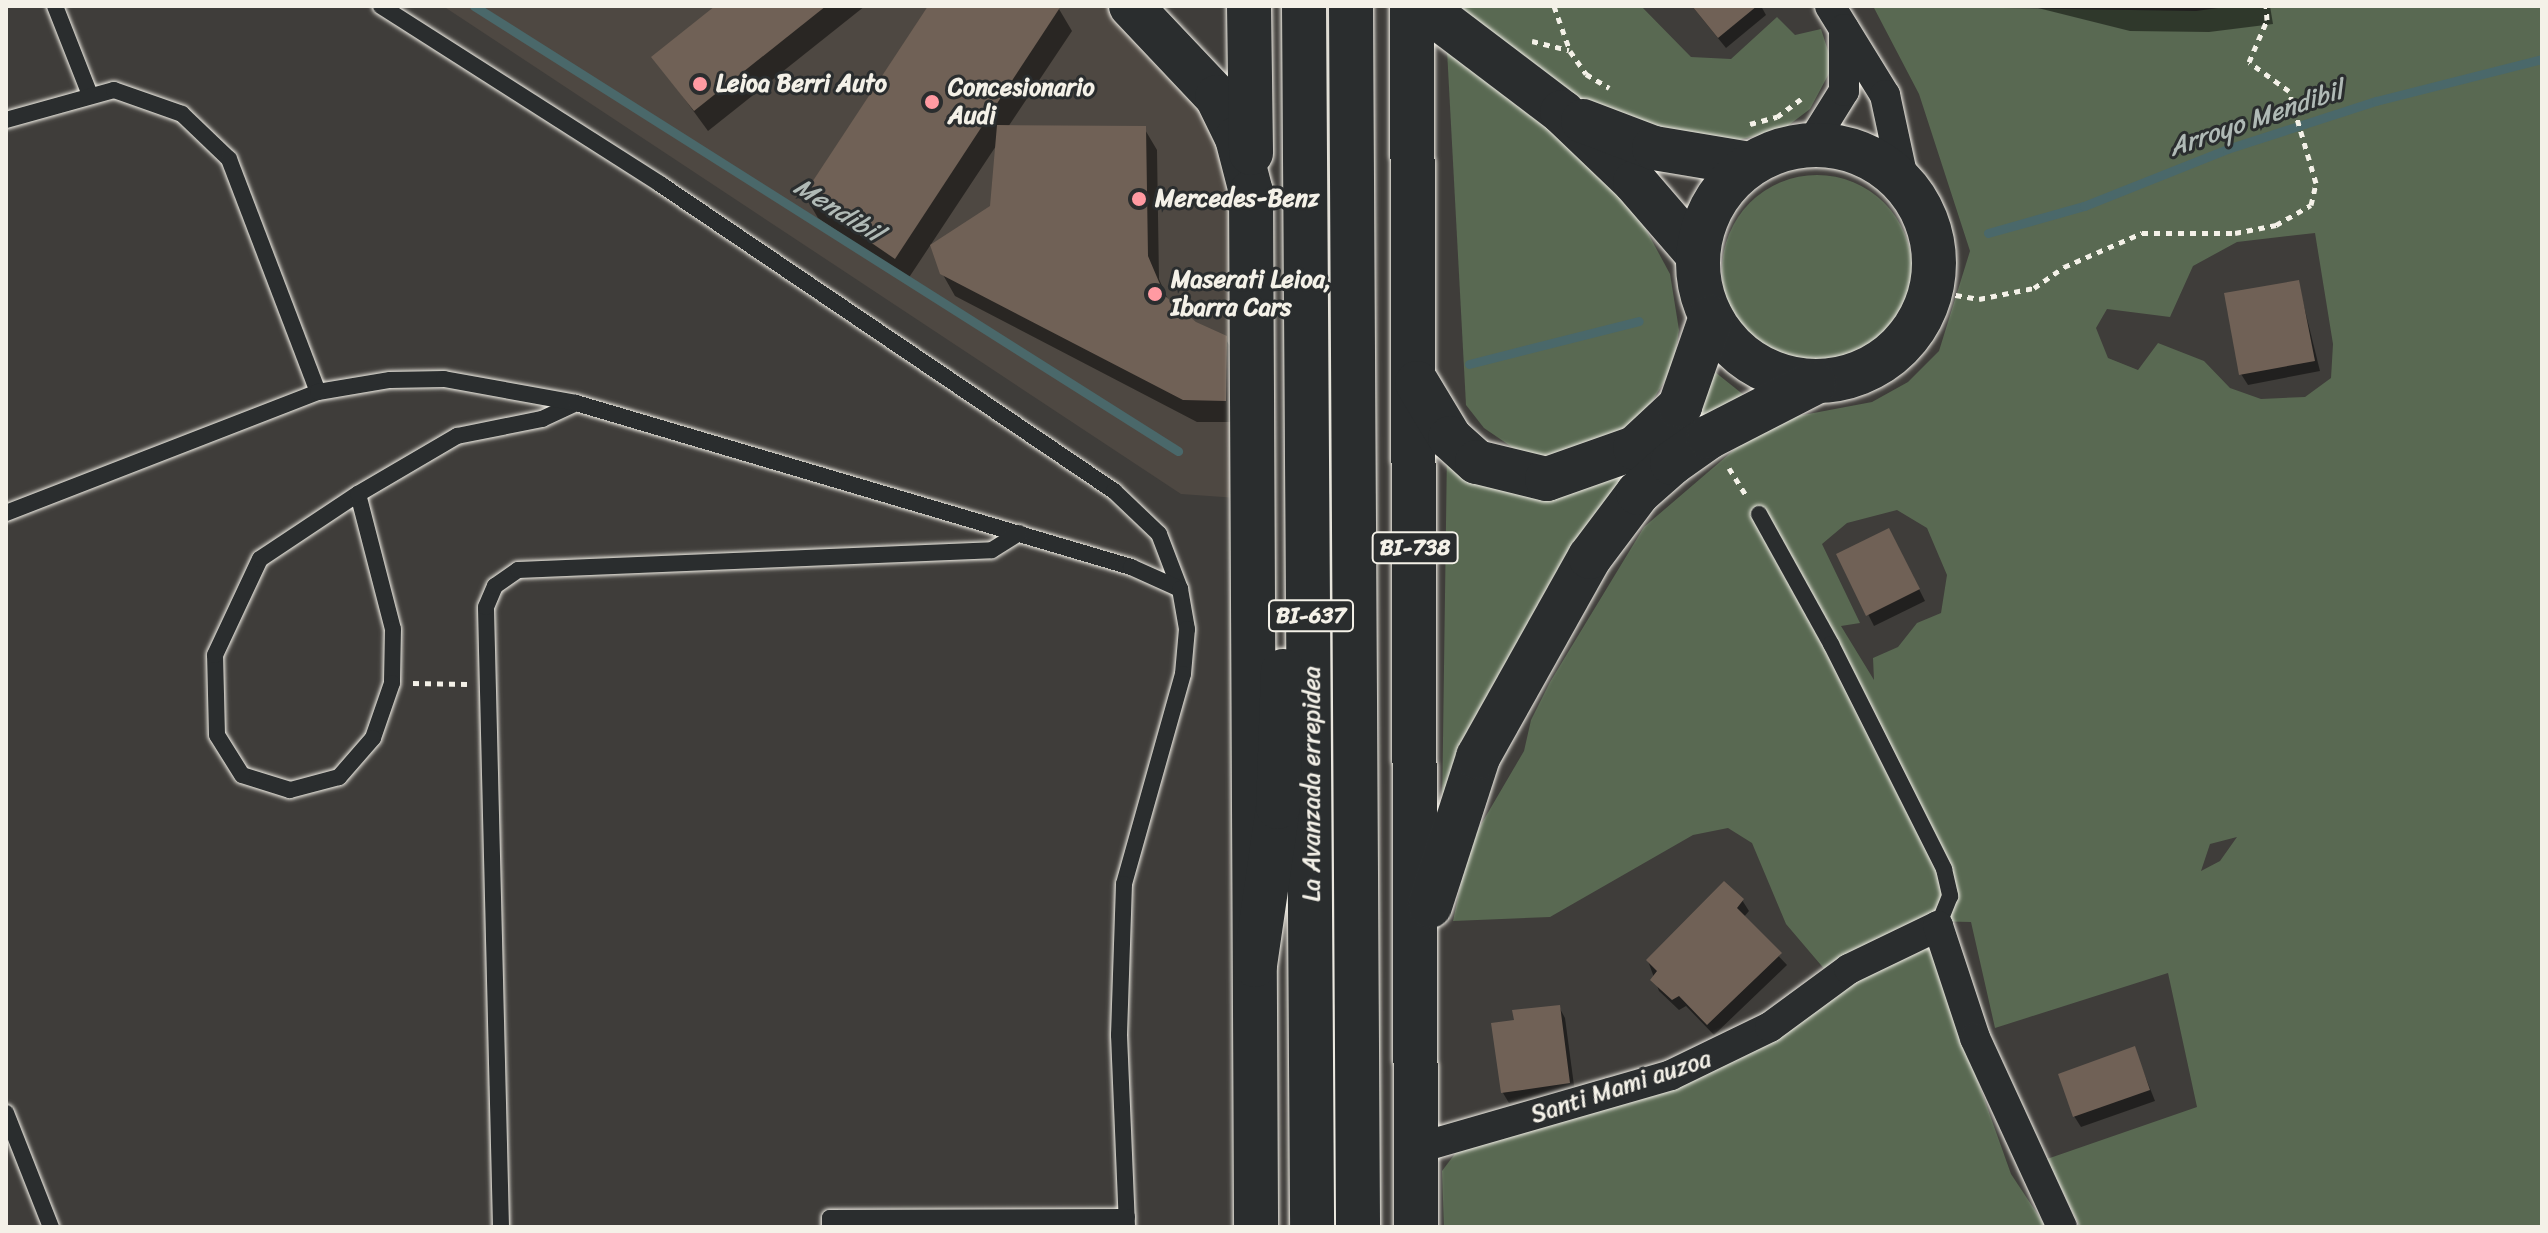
<!DOCTYPE html>
<style>
body{margin:0}
#map{position:relative;width:2548px;height:1233px;overflow:hidden;background:#3f3d3a;font-family:Sriracha,sans-serif}
div>[style]{position:absolute}
[style*='--x']{left:calc(var(--x)*1px);top:calc(var(--y)*1px);width:calc(var(--w)*1px);rotate:calc(var(--a)*1deg)}
.built>*{inset:0;background:#4e4842}
.green>*{inset:0;background:#596952}
.round{border-radius:50%}
.shadow>*{inset:0;background:#0007}
.stream>*{height:9px;margin:-4.5px;padding:0 4.5px;transform-origin:4.5px;border-radius:4.5px;background:#4a686a}
.building>*{inset:0;background:#706156}
.path>*{height:5px;margin-top:-2.5px;transform-origin:0;background:repeating-linear-gradient(90deg,#f4f1e8 0 6px,transparent 0 12px)}
.roads{filter:drop-shadow(0 0 2px #f4f1e8) drop-shadow(0 0 2px #f4f1e8)}
.lane>*{height:16px;margin:-8px;padding:0 8px;transform-origin:8px;border-radius:8px;background:#2a2d2e}
.street>*{height:30px;margin:-15px;padding:0 15px;transform-origin:15px;border-radius:15px;background:#2a2d2e}
.secondary>*{height:44px;margin:-22px;padding:0 22px;transform-origin:22px;border-radius:22px;background:#2a2d2e}
.secondary>.ring{margin:-22px;padding:0;box-sizing:content-box;background:none;border:44px solid #2a2d2e;border-radius:50%}
.primary>*{height:44px;margin:-22px;padding:0 22px;transform-origin:22px;border-radius:22px;background:#2a2d2e}
.highway>*{height:44px;margin:-22px;padding:0 22px;transform-origin:22px;border-radius:22px;background:#2a2d2e}
.dots>*{width:22px;height:22px;translate:-50% -50%;box-sizing:border-box;border:4px solid #2a2d2e;border-radius:50%}
span{translate:-50% -50%;white-space:nowrap;text-align:center;line-height:1.15;-webkit-text-stroke:6px #2a2d2e;paint-order:stroke}
.shield-label span{padding:2px 6px;background:#2a2d2e;border:2px solid;border-radius:6px;-webkit-text-stroke-width:0}
.shield-label{font-size:22px;color:#f4f1e8;font-weight:700}
.poi-label{font-size:24px;color:#f4f1e8;font-weight:700}
.left{translate:0 -50%;text-align:left}
.street-label{font-size:24px;color:#f4f1e8}
.water-label{font-size:26px;color:#b0bab6;font-style:italic}
.frame{position:absolute;inset:0;border:8px solid #f4f1e8;pointer-events:none}
</style>
<div id="map">
<div class="built">
<i style="clip-path:polygon(443px 6px,1109px 6px,1192px 84px,1229px 170px,1237px 498px,1181px 494px)"></i>
</div>
<div class="green">
<i style="clip-path:polygon(1460px 6px,1641px 6px,1691px 57px,1731px 59px,1777px 17px,1795px 35px,1821px 29px,1833px 66px,1810px 109px,1781px 131px,1727px 142px,1632px 124px,1560px 90px)"></i>
<i style="clip-path:polygon(evenodd,1873px 6px,2196px 11px,2233px 6px,2542px 6px,2542px 1227px,2080px 1227px,2047px 1159px,2197px 1107px,2168px 973px,1995px 1028px,1971px 922px,1926px 921px,1826px 971px,1786px 924px,1752px 843px,1728px 828px,1693px 835px,1550px 917px,1453px 921px,1469px 845px,1524px 751px,1531px 720px,1550px 682px,1644px 527px,1742px 443px,1787px 418px,1872px 402px,1908px 382px,1939px 351px,1970px 251px,1919px 94px,1873px 6px,2315px 233px,2333px 344px,2331px 378px,2305px 397px,2261px 399px,2230px 388px,2204px 361px,2158px 343px,2138px 370px,2108px 358px,2096px 328px,2107px 309px,2170px 317px,2193px 266px,2237px 242px,2315px 233px,1873px 6px,1897px 510px,1927px 528px,1947px 575px,1941px 613px,1917px 623px,1898px 647px,1873px 658px,1874px 680px,1841px 626px,1860px 623px,1822px 544px,1847px 523px,1897px 510px,1873px 6px,2237px 837px,2220px 861px,2201px 871px,2210px 844px,2237px 837px)"></i>
<i style="clip-path:polygon(1447px 50px,1602px 172px,1643px 224px,1670px 274px,1679px 330px,1673px 367px,1650px 405px,1616px 436px,1548px 457px,1522px 454px,1484px 428px,1466px 405px)"></i>
<i class="round" style="left:1722px;top:175px;width:190px;height:190px"></i>
<i style="clip-path:polygon(1705px 364px,1745px 396px,1690px 434px,1442px 812px,1447px 451px,1567px 494px)"></i>
<i style="clip-path:polygon(1930px 947px,2011px 1174px,2046px 1227px,1444px 1227px,1442px 1171px,1457px 1151px,1690px 1082px,1776px 1039px,1844px 987px)"></i>
</div>
<div class="shadow">
<i style="clip-path:polygon(718px 6px,865px 6px,708px 131px,654px 57px)"></i>
<i style="clip-path:polygon(930px 6px,1059px 9px,1072px 31px,1008px 127px,1144px 128px,1157px 150px,1159px 279px,1169px 302px,1195px 324px,1225px 338px,1238px 360px,1238px 422px,1197px 422px,955px 296px,942px 273px,992px 207px,998px 143px,908px 279px,818px 218px,805px 196px)"></i>
<i style="clip-path:polygon(1692px 6px,1761px 6px,1766px 15px,1726px 48px)"></i>
<i style="clip-path:polygon(2030px 6px,2270px 6px,2273px 24px,2209px 32px,2130px 31px)"></i>
<i style="clip-path:polygon(2298px 282px,2320px 371px,2248px 385px,2241px 374px)"></i>
<i style="clip-path:polygon(1895px 541px,1925px 601px,1874px 626px,1838px 555px)"></i>
<i style="clip-path:polygon(1742px 900px,1749px 911px,1743px 918px,1787px 965px,1714px 1035px,1686px 1006px,1679px 1010px,1659px 991px,1648px 961px)"></i>
<i style="clip-path:polygon(1559px 1007px,1565px 1018px,1575px 1093px,1509px 1103px,1503px 1093px,1516px 1022px)"></i>
<i style="clip-path:polygon(2134px 1048px,2155px 1101px,2081px 1127px,2074px 1116px)"></i>
</div>
<div class="stream">
<i style="--x:474;--y:6;--w:833;--a:32.3"></i>
<i style="--x:1988;--y:233;--w:100;--a:-15.7"></i>
<i style="--x:2084;--y:206;--w:154;--a:-21.7"></i>
<i style="--x:2227;--y:149;--w:157;--a:-17.9"></i>
<i style="--x:2376;--y:101;--w:171;--a:-14.2"></i>
<i style="--x:1469;--y:364;--w:175;--a:-14.2"></i>
</div>
<div class="building">
<i style="clip-path:polygon(715px 6px,826px 6px,694px 111px,651px 57px)"></i>
<i style="clip-path:polygon(928px 6px,1061px 6px,895px 259px,803px 196px)"></i>
<i style="clip-path:polygon(1692px 6px,1757px 6px,1718px 38px)"></i>
<i style="clip-path:polygon(997px 125px,1146px 126px,1148px 256px,1165px 296px,1196px 322px,1227px 336px,1226px 401px,1183px 400px,940px 274px,930px 245px,990px 206px)"></i>
<i style="clip-path:polygon(2299px 280px,2315px 361px,2239px 375px,2224px 293px)"></i>
<i style="clip-path:polygon(1889px 528px,1920px 589px,1866px 616px,1836px 554px)"></i>
<i style="clip-path:polygon(1724px 881px,1744px 899px,1737px 908px,1782px 953px,1707px 1025px,1679px 996px,1672px 1000px,1650px 980px,1657px 971px,1646px 960px)"></i>
<i style="clip-path:polygon(1560px 1005px,1570px 1083px,1501px 1093px,1491px 1023px,1514px 1020px,1512px 1010px)"></i>
<i style="clip-path:polygon(2135px 1046px,2150px 1090px,2073px 1117px,2058px 1074px)"></i>
</div>
<div class="path">
<i style="--x:1554;--y:6;--w:48;--a:70.4"></i>
<i style="--x:1570;--y:51;--w:28;--a:55"></i>
<i style="--x:1586;--y:74;--w:27;--a:31"></i>
<i style="--x:1532;--y:41;--w:38;--a:14"></i>
<i style="--x:1750;--y:124;--w:28;--a:-15"></i>
<i style="--x:1777;--y:117;--w:30;--a:-37"></i>
<i style="--x:1932;--y:291;--w:48;--a:9.7"></i>
<i style="--x:1979;--y:299;--w:56;--a:-11.3"></i>
<i style="--x:2034;--y:288;--w:37;--a:-35"></i>
<i style="--x:2064;--y:267;--w:85;--a:-23.6"></i>
<i style="--x:2142;--y:233;--w:93;--a:0"></i>
<i style="--x:2235;--y:233;--w:42;--a:-11"></i>
<i style="--x:2276;--y:225;--w:40;--a:-29.7"></i>
<i style="--x:2311;--y:205;--w:23;--a:-77"></i>
<i style="--x:2316;--y:183;--w:96;--a:-106.4"></i>
<i style="--x:2289;--y:91;--w:49;--a:-144.1"></i>
<i style="--x:2249;--y:62;--w:46;--a:-66.8"></i>
<i style="--x:2267;--y:20;--w:14;--a:-94"></i>
<i style="--x:1729;--y:468;--w:34;--a:58"></i>
<i style="--x:413;--y:683;--w:54;--a:1.1"></i>
</div>
<div class="roads">
<div class="lane">
<i style="--x:55;--y:6;--w:96;--a:68.5"></i>
<i style="--x:381;--y:6;--w:331;--a:32.5"></i>
<i style="--x:660;--y:184;--w:548;--a:34.07"></i>
<i style="--x:1114;--y:491;--w:62;--a:43.7"></i>
<i style="--x:1159;--y:534;--w:59;--a:69.1"></i>
<i style="--x:6;--y:120;--w:112;--a:-15.5"></i>
<i style="--x:114;--y:90;--w:72;--a:19.4"></i>
<i style="--x:182;--y:114;--w:65;--a:43.8"></i>
<i style="--x:229;--y:159;--w:249;--a:69.1"></i>
<i style="--x:358;--y:494;--w:139;--a:75.5"></i>
<i style="--x:393;--y:629;--w:54;--a:91.1"></i>
<i style="--x:392;--y:683;--w:58;--a:109.1"></i>
<i style="--x:373;--y:738;--w:52;--a:131.1"></i>
<i style="--x:339;--y:777;--w:51;--a:165.1"></i>
<i style="--x:290;--y:790;--w:50;--a:-162.6"></i>
<i style="--x:242;--y:775;--w:47;--a:-122"></i>
<i style="--x:217;--y:735;--w:80;--a:-91.4"></i>
<i style="--x:215;--y:655;--w:106;--a:-64.9"></i>
<i style="--x:260;--y:559;--w:118;--a:-33.6"></i>
<i style="--x:358;--y:494;--w:115;--a:-30.4"></i>
<i style="--x:457;--y:436;--w:87;--a:-11.3"></i>
<i style="--x:542;--y:419;--w:38;--a:-25"></i>
<i style="--x:6;--y:513;--w:335;--a:-21.2"></i>
<i style="--x:318;--y:392;--w:73;--a:-9.5"></i>
<i style="--x:390;--y:380;--w:54;--a:-1.1"></i>
<i style="--x:444;--y:379;--w:134;--a:10.3"></i>
<i style="--x:576;--y:403;--w:579;--a:16.46"></i>
<i style="--x:1131;--y:567;--w:54;--a:24.2"></i>
<i style="--x:1180;--y:589;--w:41;--a:80.1"></i>
<i style="--x:1187;--y:629;--w:45;--a:95.1"></i>
<i style="--x:1183;--y:674;--w:218;--a:105.7"></i>
<i style="--x:1124;--y:884;--w:151;--a:91.9"></i>
<i style="--x:1119;--y:1035;--w:192;--a:87.6"></i>
<i style="--x:1759;--y:514;--w:149;--a:61"></i>
<i style="--x:1831;--y:644;--w:252;--a:63.3"></i>
<i style="--x:1944;--y:869;--w:28;--a:77"></i>
<i style="--x:1950;--y:896;--w:32;--a:112"></i>
<i style="--x:6;--y:1113;--w:123;--a:68.5"></i>
<i style="--x:501;--y:1227;--w:620;--a:-91.39"></i>
<i style="--x:486;--y:607;--w:23;--a:-67"></i>
<i style="--x:495;--y:586;--w:28;--a:-35"></i>
<i style="--x:518;--y:570;--w:474;--a:-2.4"></i>
<i style="--x:992;--y:550;--w:32;--a:-32"></i>
<i style="--x:830;--y:1227;--w:9;--a:-90"></i>
<i style="--x:830;--y:1218;--w:297;--a:-0.2"></i>
</div>
<div class="street">
<i style="--x:1830;--y:6;--w:105;--a:58.3"></i>
<i style="--x:1885;--y:95;--w:90;--a:77.8"></i>
<i style="--x:1811;--y:144;--w:62;--a:-58.1"></i>
<i style="--x:1844;--y:91;--w:62;--a:-90"></i>
<i style="--x:1415;--y:1149;--w:266;--a:-16.1"></i>
<i style="--x:1671;--y:1075;--w:110;--a:-25.9"></i>
<i style="--x:1770;--y:1027;--w:98;--a:-36.3"></i>
<i style="--x:1849;--y:969;--w:99;--a:-25.8"></i>
<i style="--x:1938;--y:926;--w:118;--a:71.7"></i>
<i style="--x:1975;--y:1038;--w:208;--a:65.3"></i>
</div>
<div class="secondary">
<i style="--x:1446;--y:24;--w:146;--a:37.2"></i>
<i style="--x:1562;--y:112;--w:101;--a:43.8"></i>
<i style="--x:1635;--y:182;--w:96;--a:49.2"></i>
<i style="--x:1583;--y:121;--w:76;--a:20.8"></i>
<i style="--x:1654;--y:148;--w:97;--a:9.5"></i>
<i class="ring" style="left:1698px;top:145px;width:192px;height:192px"></i>
</div>
<div class="primary">
<i style="--x:1131;--y:6;--w:125;--a:46.6"></i>
<i style="--x:1217;--y:97;--w:46;--a:64"></i>
<i style="--x:1237;--y:138;--w:56;--a:75.5"></i>
<i style="--x:1251;--y:192;--w:1035;--a:89.72"></i>
<i style="--x:1249;--y:6;--w:147;--a:89.2"></i>
<i style="--x:1412;--y:6;--w:1221;--a:89.81"></i>
<i style="--x:1417;--y:383;--w:64;--a:59"></i>
<i style="--x:1450;--y:438;--w:36;--a:42"></i>
<i style="--x:1477;--y:462;--w:72;--a:13.7"></i>
<i style="--x:1547;--y:479;--w:93;--a:-19.4"></i>
<i style="--x:1635;--y:448;--w:62;--a:-43"></i>
<i style="--x:1680;--y:406;--w:94;--a:-70.8"></i>
<i style="--x:1430;--y:906;--w:157;--a:-72.1"></i>
<i style="--x:1478;--y:757;--w:229;--a:-60.8"></i>
<i style="--x:1590;--y:557;--w:80;--a:-53.1"></i>
<i style="--x:1638;--y:493;--w:45;--a:-41.4"></i>
<i style="--x:1672;--y:463;--w:45;--a:-35.1"></i>
<i style="--x:1709;--y:437;--w:118;--a:-27.2"></i>
</div>
<div class="highway">
<i style="--x:1304;--y:6;--w:1221;--a:89.62"></i>
<i style="--x:1351;--y:6;--w:1221;--a:89.67"></i>
<i style="--x:1255;--y:965;--w:160;--a:-81.7"></i>
<i style="--x:1278;--y:807;--w:136;--a:-87.9"></i>
</div>
</div>
<div class="dots">
<i style="left:700px;top:84px;background:#ff9aa2"></i>
<i style="left:932px;top:102px;background:#ff9aa2"></i>
<i style="left:1139px;top:199px;background:#ff9aa2"></i>
<i style="left:1155px;top:294px;background:#ff9aa2"></i>
</div>
<div class="shield-label">
<span style="left:1415px;top:548px">BI-738</span>
<span style="left:1311px;top:616px">BI-637</span>
</div>
<div class="poi-label">
<span class="left" style="left:716px;top:84px">Leioa Berri Auto</span>
<span class="left" style="left:948px;top:102px">Concesionario<br>Audi</span>
<span class="left" style="left:1155px;top:199px">Mercedes-Benz</span>
<span class="left" style="left:1171px;top:294px">Maserati Leioa,<br>Ibarra Cars</span>
</div>
<div class="street-label">
<span style="left:1312px;top:784px;rotate:-90deg">La Avanzada errepidea</span>
<span style="left:1621px;top:1087px;rotate:-18deg">Santi Mami auzoa</span>
</div>
<div class="water-label">
<span style="left:2256px;top:119px;rotate:-19deg">Arroyo Mendibil</span>
<span style="left:838px;top:210px;rotate:32deg">Mendibil</span>
</div>
<div class="frame"></div>
</div>
